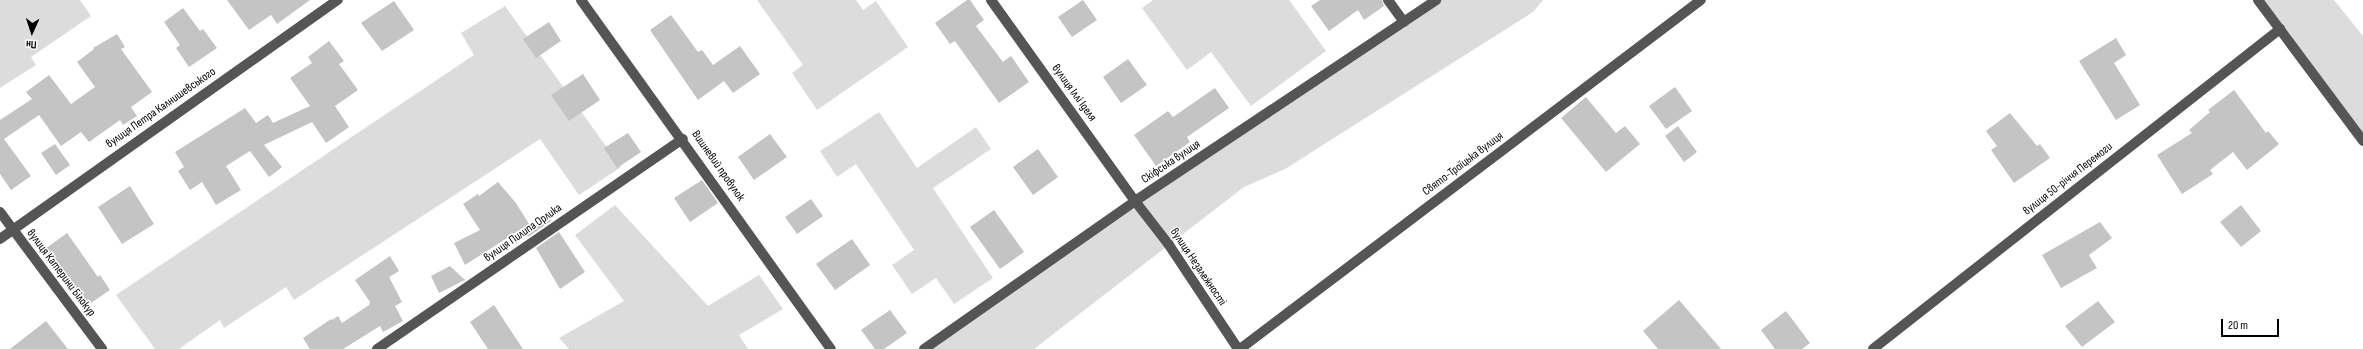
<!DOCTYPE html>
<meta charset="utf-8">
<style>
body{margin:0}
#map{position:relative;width:2363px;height:349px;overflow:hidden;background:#fff;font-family:"Sofia Sans Condensed",sans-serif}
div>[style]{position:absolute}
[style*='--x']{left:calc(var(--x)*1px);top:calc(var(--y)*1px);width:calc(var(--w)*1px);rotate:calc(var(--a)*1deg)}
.green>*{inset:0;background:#dcdcdc}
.building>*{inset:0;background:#c4c4c4}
.minor>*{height:10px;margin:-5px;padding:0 5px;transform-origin:5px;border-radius:5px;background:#555}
span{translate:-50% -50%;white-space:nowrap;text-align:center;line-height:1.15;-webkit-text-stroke:3px #fff;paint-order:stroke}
.street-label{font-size:12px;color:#000}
.north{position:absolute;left:12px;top:12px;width:40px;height:40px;-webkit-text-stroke:3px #fff;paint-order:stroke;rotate:183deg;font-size:11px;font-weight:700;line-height:16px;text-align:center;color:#000}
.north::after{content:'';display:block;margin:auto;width:14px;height:18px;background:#000;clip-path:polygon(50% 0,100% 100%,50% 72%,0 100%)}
.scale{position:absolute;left:2221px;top:319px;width:58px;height:18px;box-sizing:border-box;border:2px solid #000;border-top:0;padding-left:5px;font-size:12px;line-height:14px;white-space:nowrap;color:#000;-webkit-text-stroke:3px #fff;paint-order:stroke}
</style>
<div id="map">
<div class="green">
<i style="clip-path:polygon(0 0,80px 0,91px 16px,31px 57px,36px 65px,0 88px)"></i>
<i style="clip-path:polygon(757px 0,856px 0,863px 10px,876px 1px,908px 47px,817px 110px,792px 73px,803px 65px)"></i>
<i style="clip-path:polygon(1153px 0,1289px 0,1326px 51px,1251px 106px,1211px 52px,1187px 70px,1142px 8px)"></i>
<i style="clip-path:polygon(1436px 0,1543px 0,1533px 12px,1285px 169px,1244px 187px,1034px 349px,924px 349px)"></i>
<i style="clip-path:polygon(2258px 0,2334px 0,2363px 36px,2363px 141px)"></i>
<i style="clip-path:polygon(505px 6px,621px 167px,579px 195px,540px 139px,294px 300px,286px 287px,224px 328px,220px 320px,179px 349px,155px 349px,116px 295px,474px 55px,461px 33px)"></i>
<i style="clip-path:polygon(879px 112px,917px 168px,976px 127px,991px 149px,933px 188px,993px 278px,954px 304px,936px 278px,912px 294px,892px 265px,914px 250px,856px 164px,837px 177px,820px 151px)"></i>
<i style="clip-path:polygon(615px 205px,708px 306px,759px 275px,783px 309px,739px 335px,748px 349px,569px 349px,559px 338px,624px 301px,575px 235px)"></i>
</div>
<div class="building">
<i style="clip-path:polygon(227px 0,310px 0,277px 24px,271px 15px,249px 30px)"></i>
<i style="clip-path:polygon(967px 0,970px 0,984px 20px,976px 26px,1003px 62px,1011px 56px,1029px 82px,999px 103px,955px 41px,950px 44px,935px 23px)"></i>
<i style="clip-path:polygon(1083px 0,1097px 20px,1072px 37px,1058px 17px)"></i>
<i style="clip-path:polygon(1320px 0,1382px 0,1384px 6px,1364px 20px,1358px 10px,1329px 31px,1311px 6px)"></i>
<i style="clip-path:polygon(394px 1px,414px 30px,382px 51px,361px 23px)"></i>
<i style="clip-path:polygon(183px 8px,200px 31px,203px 29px,217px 48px,189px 67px,176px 48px,180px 45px,164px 22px)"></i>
<i style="clip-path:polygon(671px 15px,698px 52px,702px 50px,713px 65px,740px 46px,760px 74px,733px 93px,724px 81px,698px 100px,650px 30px)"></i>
<i style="clip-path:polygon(549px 22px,561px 41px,536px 58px,523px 39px)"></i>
<i style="clip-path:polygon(117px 34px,125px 47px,121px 49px,152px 92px,131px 107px,137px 116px,123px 125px,120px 120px,89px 142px,81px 132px,61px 146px,39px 115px,4px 139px,31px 176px,11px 190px,0 174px,0 120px,32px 99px,26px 92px,49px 75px,71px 104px,95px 87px,77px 62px,94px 49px,93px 48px)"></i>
<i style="clip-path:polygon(2116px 38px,2126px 55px,2114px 63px,2140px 105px,2116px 120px,2079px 61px)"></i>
<i style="clip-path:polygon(329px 41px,344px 61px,339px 64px,358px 90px,335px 106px,349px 127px,326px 143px,312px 122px,264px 145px,282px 167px,269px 177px,250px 151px,226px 166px,241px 190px,216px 205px,202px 182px,190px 190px,178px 171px,184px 167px,175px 152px,245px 108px,256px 123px,268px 115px,273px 123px,310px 106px,290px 78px,312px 63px,308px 57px)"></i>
<i style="clip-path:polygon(1128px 59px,1147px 85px,1121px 103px,1103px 77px)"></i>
<i style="clip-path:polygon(583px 74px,600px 100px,569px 121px,551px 95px)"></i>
<i style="clip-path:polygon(1675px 87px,1692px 111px,1666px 129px,1649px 106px)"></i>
<i style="clip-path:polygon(1215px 88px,1229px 108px,1187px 137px,1190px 142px,1156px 166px,1134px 135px,1168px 111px,1173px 117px)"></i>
<i style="clip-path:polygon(2234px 90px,2266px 133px,2268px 131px,2279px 144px,2247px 170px,2233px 152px,2210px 170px,2213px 174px,2182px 194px,2157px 155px,2192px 133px,2189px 130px,2210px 112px,2208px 110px)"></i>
<i style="clip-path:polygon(1586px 97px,1616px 133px,1625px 126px,1640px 144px,1606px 172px,1561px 118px)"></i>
<i style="clip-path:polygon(2010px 113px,2037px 146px,2040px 144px,2050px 158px,2014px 183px,1991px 150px,1997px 146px,1986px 131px)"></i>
<i style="clip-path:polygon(1678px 126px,1697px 152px,1684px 162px,1665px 136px)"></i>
<i style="clip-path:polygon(628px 133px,641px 152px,617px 168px,604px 148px)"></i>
<i style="clip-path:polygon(770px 134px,787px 157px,754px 180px,738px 157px)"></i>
<i style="clip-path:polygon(55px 144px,70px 165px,56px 175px,41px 153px)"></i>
<i style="clip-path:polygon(1038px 149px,1058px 177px,1033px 195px,1013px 167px)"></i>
<i style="clip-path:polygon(702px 180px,718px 203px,690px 222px,674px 198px)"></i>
<i style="clip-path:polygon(498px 182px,516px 203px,529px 224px,465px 265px,454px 243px,480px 230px,463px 204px,478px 194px,479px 196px)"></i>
<i style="clip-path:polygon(130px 186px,154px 224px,122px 244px,98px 207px)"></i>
<i style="clip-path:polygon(811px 199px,823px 216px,797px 234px,785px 217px)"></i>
<i style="clip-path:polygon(2241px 205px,2261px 231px,2241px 247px,2220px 222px)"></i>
<i style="clip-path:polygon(994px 210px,1024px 252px,1000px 269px,970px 227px)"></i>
<i style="clip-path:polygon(547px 215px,551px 221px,528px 237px,524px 232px)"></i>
<i style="clip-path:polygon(2100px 222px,2112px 238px,2089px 255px,2097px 268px,2061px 288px,2042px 255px)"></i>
<i style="clip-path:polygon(559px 232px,585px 272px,560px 289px,536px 248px)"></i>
<i style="clip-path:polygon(67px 233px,98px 277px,100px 275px,110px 290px,85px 307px,45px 249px)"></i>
<i style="clip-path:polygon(852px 239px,870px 265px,835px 290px,816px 264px)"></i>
<i style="clip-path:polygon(390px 256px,399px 271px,389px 277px,402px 302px,395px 306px,403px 321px,383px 332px,380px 326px,343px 349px,310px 349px,303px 338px,331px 319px,332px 320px,338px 316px,342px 323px,369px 305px,370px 302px,355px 280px)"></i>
<i style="clip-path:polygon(450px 266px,465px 280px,439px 293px,431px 276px)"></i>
<i style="clip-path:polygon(1679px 300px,1721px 349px,1658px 349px,1643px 331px)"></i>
<i style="clip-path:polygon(2098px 301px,2115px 322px,2082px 347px,2065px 326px)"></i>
<i style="clip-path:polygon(494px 305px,515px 337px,523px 349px,488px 349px,470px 322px)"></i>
<i style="clip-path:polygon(890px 310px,907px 333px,884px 349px,875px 349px,861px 330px)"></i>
<i style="clip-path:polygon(1786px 311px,1810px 343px,1802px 349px,1775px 349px,1761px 330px)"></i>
<i style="clip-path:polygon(46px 321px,68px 349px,10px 349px)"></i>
</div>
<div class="minor">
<i style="--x:581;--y:0;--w:429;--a:54.4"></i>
<i style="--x:991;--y:0;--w:247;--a:54.4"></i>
<i style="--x:1135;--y:201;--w:56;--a:52.3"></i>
<i style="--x:1169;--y:245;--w:125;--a:56.4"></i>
<i style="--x:1388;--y:0;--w:27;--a:54"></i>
<i style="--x:2258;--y:0;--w:176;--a:53.3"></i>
<i style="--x:0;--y:212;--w:171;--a:53.3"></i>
<i style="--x:0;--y:239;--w:414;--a:-35.3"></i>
<i style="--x:377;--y:349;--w:371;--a:-34.5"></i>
<i style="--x:924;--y:349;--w:258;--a:-35"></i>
<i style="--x:1135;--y:201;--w:362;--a:-33.7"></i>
<i style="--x:1240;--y:349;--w:578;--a:-37.13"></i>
<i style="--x:1873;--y:349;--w:518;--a:-38.18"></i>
</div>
<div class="street-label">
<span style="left:1074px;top:93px;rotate:54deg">вулиця Іллі Іделя</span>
<span style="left:161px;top:108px;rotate:-35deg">вулиця Петра Калнишевського</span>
<span style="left:1171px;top:162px;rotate:-34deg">Скіфська вулиця</span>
<span style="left:1463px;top:164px;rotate:-37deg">Свято-Троїцька вулиця</span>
<span style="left:718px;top:166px;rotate:55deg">Вишневий провулок</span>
<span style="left:2068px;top:179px;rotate:-38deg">вулиця 50-річчя Перемоги</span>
<span style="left:523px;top:233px;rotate:-35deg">вулиця Пилипа Орлика</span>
<span style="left:1198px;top:267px;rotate:56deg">вулиця Незалежності</span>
<span style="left:61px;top:273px;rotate:53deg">вулиця Катерини Білокур</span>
</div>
<div class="north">Пн</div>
<div class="scale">20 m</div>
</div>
